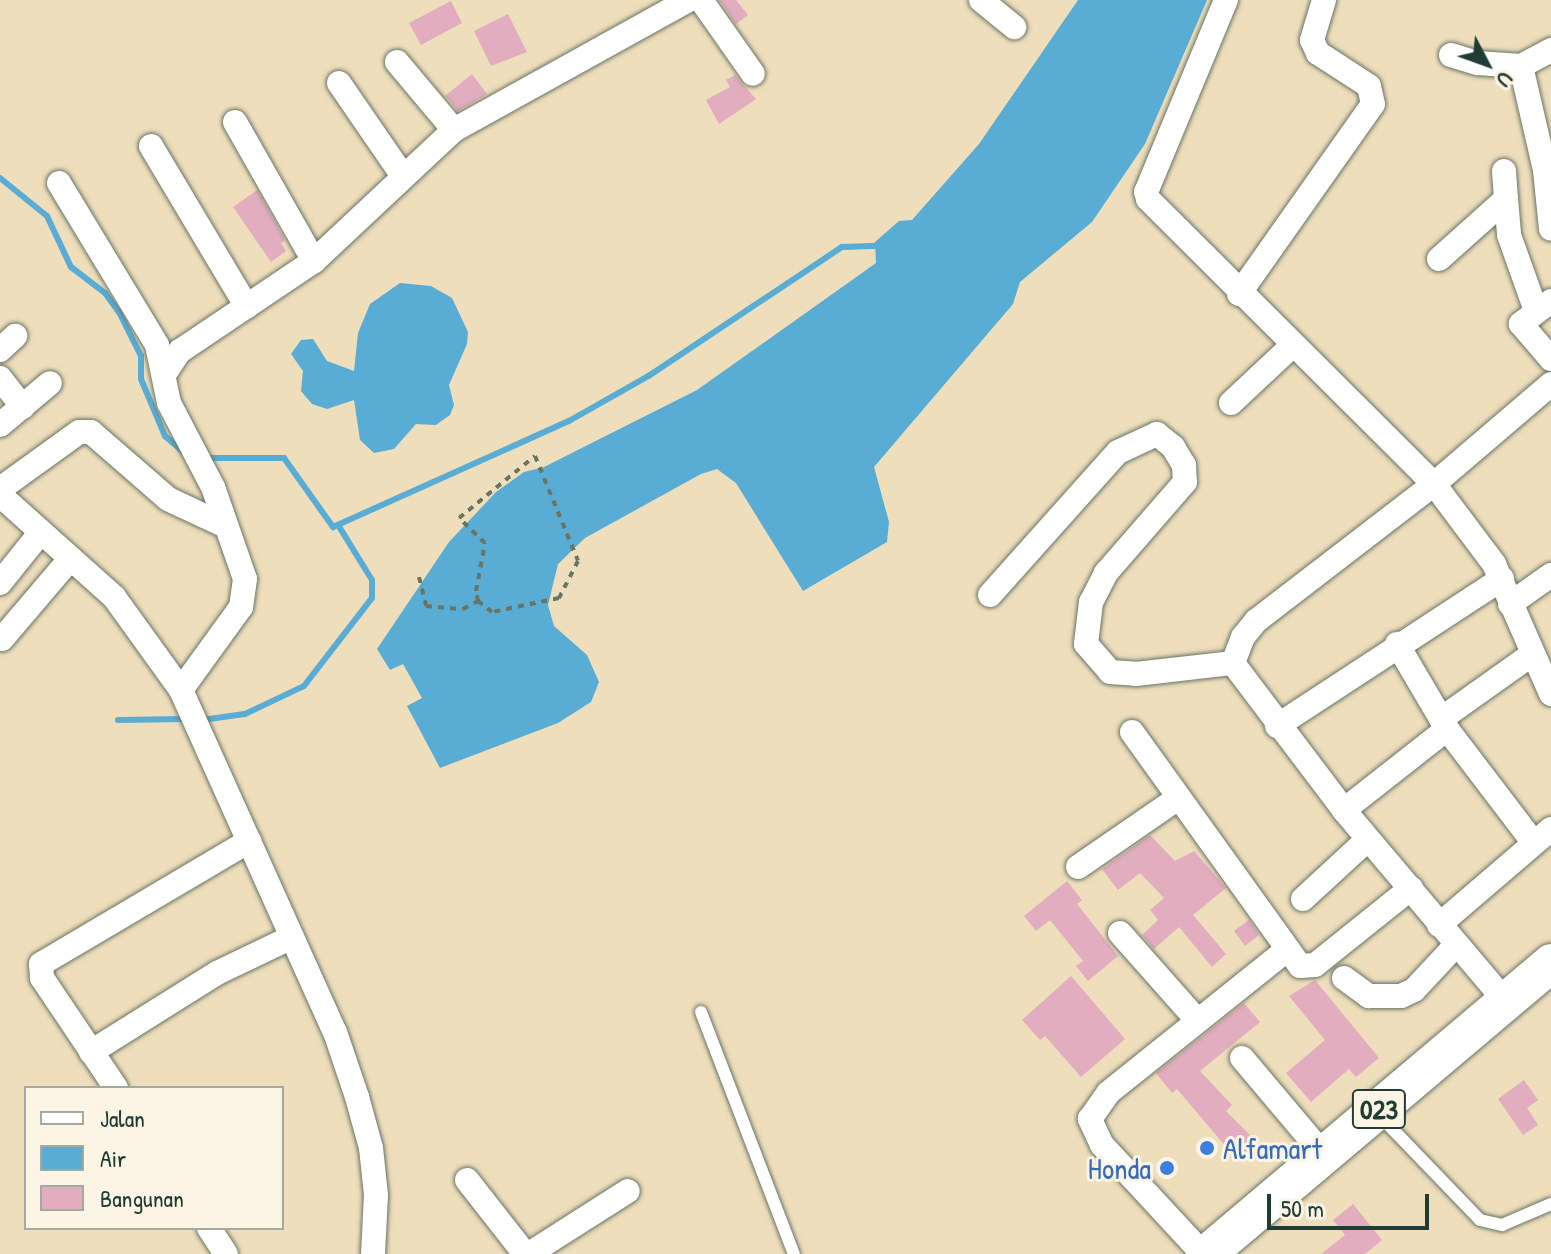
<!DOCTYPE html>
<style>
body{margin:0}
#map{position:relative;width:1551px;height:1254px;overflow:hidden;background:#efdebc;font-family:"Patrick Hand",sans-serif}
div>[style]{position:absolute}
[style*='--x']{left:calc(var(--x)*1px);top:calc(var(--y)*1px);width:calc(var(--w)*1px);rotate:calc(var(--a)*1deg)}
.water>*{inset:0;background:#59acd4}
.stream>*{height:6px;margin:-3px;padding:0 3px;transform-origin:3px;border-radius:3px;background:#59acd4}
.building>*{inset:0;background:#e1adbf}
.path>*{height:4px;margin-top:-2px;transform-origin:0;background:repeating-linear-gradient(90deg,#687564 0 6px,transparent 0 12px)}
.roads{filter:drop-shadow(0 0 2px #687564) drop-shadow(0 0 2px #687564)}
.service>*{height:12px;margin:-6px;padding:0 6px;transform-origin:6px;border-radius:6px;background:#fff}
.minor>*{height:24px;margin:-12px;padding:0 12px;transform-origin:12px;border-radius:12px;background:#fff}
.primary>*{height:38px;margin:-19px;padding:0 19px;transform-origin:19px;border-radius:19px;background:#fff}
.dots>*{width:22px;height:22px;translate:-50% -50%;box-sizing:border-box;border:4px solid #fcf5e5;border-radius:50%}
span{translate:-50% -50%;white-space:nowrap;text-align:center;line-height:1.15;-webkit-text-stroke:6px #fcf5e5;paint-order:stroke}
.shield-label span{padding:2px 6px;background:#fcf5e5;border:2px solid;border-radius:6px;-webkit-text-stroke-width:0}
.shield-label{font-size:28px;color:#1f3d34;font-weight:700}
.shop-label{font-size:30px;color:#366cbe}
.left{translate:0 -50%;text-align:left}
.right{translate:-100% -50%;text-align:right}
.legend{position:absolute;left:24px;top:1086px;width:260px;height:144px;box-sizing:border-box;background:#fcf5e5;border:2px solid #a4ab9e;margin:0;padding:10px 14px;list-style:none;font-size:24px;color:#1f3d34}
.legend li{display:flex;align-items:center;gap:16px;height:40px}
.legend b{width:40px;border:2px solid #a4ab9e}
.north{position:absolute;left:1447px;top:24px;width:80px;height:80px;-webkit-text-stroke:6px #fcf5e5;paint-order:stroke;rotate:131deg;font-size:22px;font-weight:700;line-height:32px;text-align:center;color:#1f3d34}
.north::after{content:'';display:block;margin:auto;width:28px;height:36px;background:#1f3d34;clip-path:polygon(50% 0,100% 100%,50% 72%,0 100%)}
.scale{position:absolute;left:1267px;top:1194px;width:162px;height:36px;box-sizing:border-box;border:4px solid #1f3d34;border-top:0;padding-left:10px;font-size:24px;line-height:28px;white-space:nowrap;color:#1f3d34;-webkit-text-stroke:6px #fcf5e5;paint-order:stroke}
</style>
<div id="map">
<div class="water">
<i style="clip-path:polygon(1078px 0,1207px 0,1145px 144px,1092px 222px,1020px 282px,1013px 304px,874px 467px,889px 522px,887px 542px,803px 591px,736px 483px,717px 469px,701px 474px,585px 538px,558px 564px,548px 605px,554px 626px,587px 655px,599px 682px,591px 702px,558px 723px,440px 768px,407px 706px,422px 698px,403px 664px,390px 670px,377px 649px,449px 542px,496px 492px,524px 472px,544px 467px,697px 390px,876px 263px,875px 242px,899px 221px,912px 220px,979px 144px)"></i>
<i style="clip-path:polygon(400px 283px,431px 286px,452px 298px,468px 332px,467px 344px,449px 385px,454px 405px,450px 415px,436px 425px,416px 424px,394px 449px,374px 453px,360px 440px,354px 400px,327px 409px,312px 404px,301px 391px,303px 371px,291px 354px,301px 340px,313px 339px,327px 361px,354px 371px,358px 333px,370px 304px)"></i>
</div>
<div class="stream">
<i style="--x:0;--y:178;--w:60;--a:39"></i>
<i style="--x:47;--y:216;--w:56;--a:64.8"></i>
<i style="--x:71;--y:267;--w:43;--a:37.4"></i>
<i style="--x:105;--y:293;--w:24;--a:54"></i>
<i style="--x:119;--y:312;--w:49;--a:63.4"></i>
<i style="--x:141;--y:356;--w:23;--a:90"></i>
<i style="--x:141;--y:379;--w:62;--a:67.2"></i>
<i style="--x:165;--y:436;--w:33;--a:41"></i>
<i style="--x:206;--y:458;--w:78;--a:0"></i>
<i style="--x:284;--y:458;--w:85;--a:54.6"></i>
<i style="--x:333;--y:527;--w:259;--a:-24.2"></i>
<i style="--x:569;--y:421;--w:93;--a:-29.6"></i>
<i style="--x:650;--y:375;--w:231;--a:-33.7"></i>
<i style="--x:842;--y:247;--w:38;--a:-2"></i>
<i style="--x:118;--y:720;--w:68;--a:-0.8"></i>
<i style="--x:202;--y:720;--w:43;--a:-7.9"></i>
<i style="--x:245;--y:714;--w:65;--a:-25.4"></i>
<i style="--x:304;--y:686;--w:111;--a:-52.3"></i>
<i style="--x:372;--y:598;--w:18;--a:-90"></i>
<i style="--x:372;--y:580;--w:65;--a:-121.7"></i>
</div>
<div class="building">
<i style="clip-path:polygon(719px 0,736px 0,748px 15px,736px 24px)"></i>
<i style="clip-path:polygon(451px 1px,462px 23px,421px 45px,409px 23px)"></i>
<i style="clip-path:polygon(508px 14px,527px 52px,491px 66px,474px 31px)"></i>
<i style="clip-path:polygon(472px 74px,487px 94px,458px 111px,445px 96px)"></i>
<i style="clip-path:polygon(735px 75px,756px 99px,719px 124px,706px 100px,730px 87px,726px 80px)"></i>
<i style="clip-path:polygon(257px 190px,285px 240px,281px 243px,286px 251px,271px 262px,233px 207px)"></i>
<i style="clip-path:polygon(1150px 835px,1175px 861px,1194px 851px,1226px 888px,1193px 915px,1226px 954px,1212px 967px,1179px 927px,1154px 949px,1142px 935px,1158px 920px,1150px 910px,1164px 898px,1140px 873px,1118px 890px,1102px 869px)"></i>
<i style="clip-path:polygon(1067px 881px,1082px 900px,1077px 904px,1118px 956px,1088px 981px,1076px 966px,1083px 961px,1050px 920px,1036px 931px,1024px 916px)"></i>
<i style="clip-path:polygon(1249px 920px,1259px 935px,1245px 946px,1234px 931px)"></i>
<i style="clip-path:polygon(1071px 976px,1125px 1039px,1081px 1077px,1045px 1036px,1040px 1040px,1022px 1020px)"></i>
<i style="clip-path:polygon(1315px 980px,1379px 1058px,1356px 1077px,1349px 1069px,1311px 1102px,1286px 1073px,1325px 1040px,1289px 996px)"></i>
<i style="clip-path:polygon(1244px 1003px,1260px 1022px,1200px 1071px,1232px 1105px,1226px 1111px,1257px 1142px,1238px 1161px,1177px 1089px,1172px 1093px,1156px 1073px)"></i>
<i style="clip-path:polygon(1524px 1080px,1538px 1100px,1527px 1108px,1538px 1125px,1523px 1135px,1498px 1099px)"></i>
<i style="clip-path:polygon(1353px 1204px,1382px 1240px,1365px 1254px,1321px 1254px,1345px 1235px,1333px 1220px)"></i>
</div>
<div class="path">
<i style="--x:535;--y:456;--w:113;--a:67.7"></i>
<i style="--x:578;--y:561;--w:42;--a:117.2"></i>
<i style="--x:559;--y:598;--w:68;--a:168.2"></i>
<i style="--x:492;--y:612;--w:18;--a:-142"></i>
<i style="--x:478;--y:601;--w:10;--a:-101"></i>
<i style="--x:476;--y:591;--w:49;--a:-79.4"></i>
<i style="--x:485;--y:543;--w:36;--a:-136"></i>
<i style="--x:459;--y:518;--w:98;--a:-39.2"></i>
<i style="--x:419;--y:577;--w:30;--a:76"></i>
<i style="--x:426;--y:606;--w:37;--a:5"></i>
<i style="--x:463;--y:609;--w:17;--a:-28"></i>
</div>
<div class="roads">
<div class="service">
<i style="--x:701;--y:1012;--w:259;--a:69"></i>
<i style="--x:1378;--y:1114;--w:147;--a:46.1"></i>
<i style="--x:1480;--y:1220;--w:23;--a:13"></i>
<i style="--x:1502;--y:1225;--w:53;--a:-23.2"></i>
</div>
<div class="minor">
<i style="--x:701;--y:0;--w:90;--a:54.9"></i>
<i style="--x:981;--y:0;--w:43;--a:39.3"></i>
<i style="--x:1226;--y:0;--w:208;--a:112.6"></i>
<i style="--x:1146;--y:192;--w:7;--a:74"></i>
<i style="--x:1148;--y:199;--w:404;--a:44.9"></i>
<i style="--x:1434;--y:484;--w:100;--a:53.1"></i>
<i style="--x:1494;--y:564;--w:142;--a:66.3"></i>
<i style="--x:1451;--y:55;--w:28;--a:17"></i>
<i style="--x:1478;--y:63;--w:43;--a:4"></i>
<i style="--x:1521;--y:66;--w:107;--a:77"></i>
<i style="--x:1545;--y:170;--w:59;--a:84.2"></i>
<i style="--x:397;--y:62;--w:89;--a:50"></i>
<i style="--x:1521;--y:66;--w:34;--a:-28"></i>
<i style="--x:339;--y:83;--w:113;--a:55.5"></i>
<i style="--x:235;--y:122;--w:160;--a:60.4"></i>
<i style="--x:151;--y:146;--w:187;--a:59.2"></i>
<i style="--x:1504;--y:171;--w:28;--a:86"></i>
<i style="--x:59;--y:183;--w:189;--a:58.8"></i>
<i style="--x:157;--y:345;--w:59;--a:78.3"></i>
<i style="--x:169;--y:403;--w:95;--a:62.4"></i>
<i style="--x:213;--y:487;--w:97;--a:70.8"></i>
<i style="--x:245;--y:579;--w:28;--a:98"></i>
<i style="--x:241;--y:607;--w:102;--a:125.9"></i>
<i style="--x:1439;--y:259;--w:90;--a:-41.8"></i>
<i style="--x:1506;--y:199;--w:36;--a:85"></i>
<i style="--x:1509;--y:235;--w:81;--a:70.4"></i>
<i style="--x:1239;--y:294;--w:232;--a:-54.8"></i>
<i style="--x:1373;--y:104;--w:18;--a:-103"></i>
<i style="--x:1369;--y:86;--w:61;--a:-147.1"></i>
<i style="--x:1318;--y:53;--w:14;--a:-115"></i>
<i style="--x:1312;--y:40;--w:42;--a:-73.3"></i>
<i style="--x:1551;--y:301;--w:38;--a:143"></i>
<i style="--x:1521;--y:324;--w:46;--a:49.4"></i>
<i style="--x:0;--y:350;--w:21;--a:-43"></i>
<i style="--x:165;--y:373;--w:27;--a:-56"></i>
<i style="--x:180;--y:351;--w:161;--a:-33.9"></i>
<i style="--x:314;--y:261;--w:192;--a:-43.1"></i>
<i style="--x:454;--y:130;--w:269;--a:-29"></i>
<i style="--x:0;--y:378;--w:37;--a:52"></i>
<i style="--x:1231;--y:403;--w:83;--a:-43.1"></i>
<i style="--x:0;--y:425;--w:65;--a:-40"></i>
<i style="--x:0;--y:489;--w:97;--a:-35.8"></i>
<i style="--x:79;--y:432;--w:12;--a:0"></i>
<i style="--x:91;--y:432;--w:102;--a:41"></i>
<i style="--x:168;--y:499;--w:64;--a:25"></i>
<i style="--x:0;--y:495;--w:153;--a:41.8"></i>
<i style="--x:114;--y:597;--w:115;--a:54.2"></i>
<i style="--x:181;--y:690;--w:375;--a:65.8"></i>
<i style="--x:335;--y:1032;--w:69;--a:71.3"></i>
<i style="--x:357;--y:1097;--w:53;--a:74.6"></i>
<i style="--x:371;--y:1148;--w:47;--a:83.9"></i>
<i style="--x:376;--y:1195;--w:59;--a:92.9"></i>
<i style="--x:0;--y:583;--w:65;--a:-51.2"></i>
<i style="--x:990;--y:595;--w:192;--a:-48.2"></i>
<i style="--x:1118;--y:452;--w:43;--a:-24.8"></i>
<i style="--x:1157;--y:434;--w:21;--a:39"></i>
<i style="--x:1173;--y:447;--w:21;--a:59"></i>
<i style="--x:1184;--y:465;--w:17;--a:87"></i>
<i style="--x:1185;--y:482;--w:121;--a:131"></i>
<i style="--x:1106;--y:573;--w:33;--a:117"></i>
<i style="--x:1091;--y:602;--w:42;--a:96.8"></i>
<i style="--x:1086;--y:644;--w:37;--a:49"></i>
<i style="--x:1110;--y:672;--w:26;--a:4"></i>
<i style="--x:1136;--y:674;--w:98;--a:-6.5"></i>
<i style="--x:1510;--y:604;--w:50;--a:-35.3"></i>
<i style="--x:2;--y:639;--w:106;--a:-49.6"></i>
<i style="--x:1397;--y:644;--w:99;--a:59.5"></i>
<i style="--x:1447;--y:729;--w:143;--a:52.7"></i>
<i style="--x:1441;--y:719;--w:110;--a:-35.4"></i>
<i style="--x:1277;--y:726;--w:269;--a:-33.2"></i>
<i style="--x:1132;--y:732;--w:288;--a:54.3"></i>
<i style="--x:1300;--y:966;--w:15;--a:-4"></i>
<i style="--x:1315;--y:965;--w:123;--a:-38.7"></i>
<i style="--x:1344;--y:810;--w:131;--a:-38.2"></i>
<i style="--x:1078;--y:867;--w:121;--a:-34.6"></i>
<i style="--x:1303;--y:899;--w:88;--a:-42.7"></i>
<i style="--x:1439;--y:925;--w:148;--a:-40.6"></i>
<i style="--x:1120;--y:933;--w:116;--a:48.5"></i>
<i style="--x:1344;--y:978;--w:31;--a:36"></i>
<i style="--x:1369;--y:996;--w:32;--a:0"></i>
<i style="--x:1401;--y:996;--w:14;--a:-25"></i>
<i style="--x:1414;--y:990;--w:62;--a:-47"></i>
<i style="--x:1506;--y:1002;--w:251;--a:-130.2"></i>
<i style="--x:1344;--y:810;--w:184;--a:-127.1"></i>
<i style="--x:1233;--y:663;--w:28;--a:-69"></i>
<i style="--x:1243;--y:637;--w:21;--a:-51"></i>
<i style="--x:1256;--y:621;--w:225;--a:-37.6"></i>
<i style="--x:1434;--y:484;--w:154;--a:-40.5"></i>
<i style="--x:91;--y:1052;--w:149;--a:-32.1"></i>
<i style="--x:217;--y:973;--w:83;--a:-25.6"></i>
<i style="--x:1242;--y:1058;--w:127;--a:49.8"></i>
<i style="--x:116;--y:1088;--w:133;--a:-123.9"></i>
<i style="--x:42;--y:978;--w:14;--a:-94"></i>
<i style="--x:41;--y:964;--w:242;--a:-30.6"></i>
<i style="--x:467;--y:1180;--w:94;--a:51.9"></i>
<i style="--x:209;--y:1228;--w:31;--a:57"></i>
<i style="--x:529;--y:1254;--w:117;--a:-32.5"></i>
<i style="--x:1203;--y:1254;--w:149;--a:-132.8"></i>
<i style="--x:1102;--y:1145;--w:29;--a:-115"></i>
<i style="--x:1090;--y:1119;--w:32;--a:-55"></i>
<i style="--x:1108;--y:1093;--w:227;--a:-38.7"></i>
</div>
<div class="primary">
<i style="--x:1207;--y:1254;--w:451;--a:-40.2"></i>
</div>
</div>
<div class="dots">
<i style="left:1207px;top:1148px;background:#3f7fe0"></i>
<i style="left:1167px;top:1168px;background:#3f7fe0"></i>
</div>
<div class="shield-label">
<span style="left:1379px;top:1109px">023</span>
</div>
<div class="shop-label">
<span class="left" style="left:1223px;top:1148px">Alfamart</span>
<span class="right" style="left:1151px;top:1168px">Honda</span>
</div>
<ul class="legend">
<li><b style="height:10px;background:#fff"></b>Jalan</li>
<li><b style="height:22px;background:#59acd4"></b>Air</li>
<li><b style="height:22px;background:#e1adbf"></b>Bangunan</li>
</ul>
<div class="north">U</div>
<div class="scale">50 m</div>
</div>
